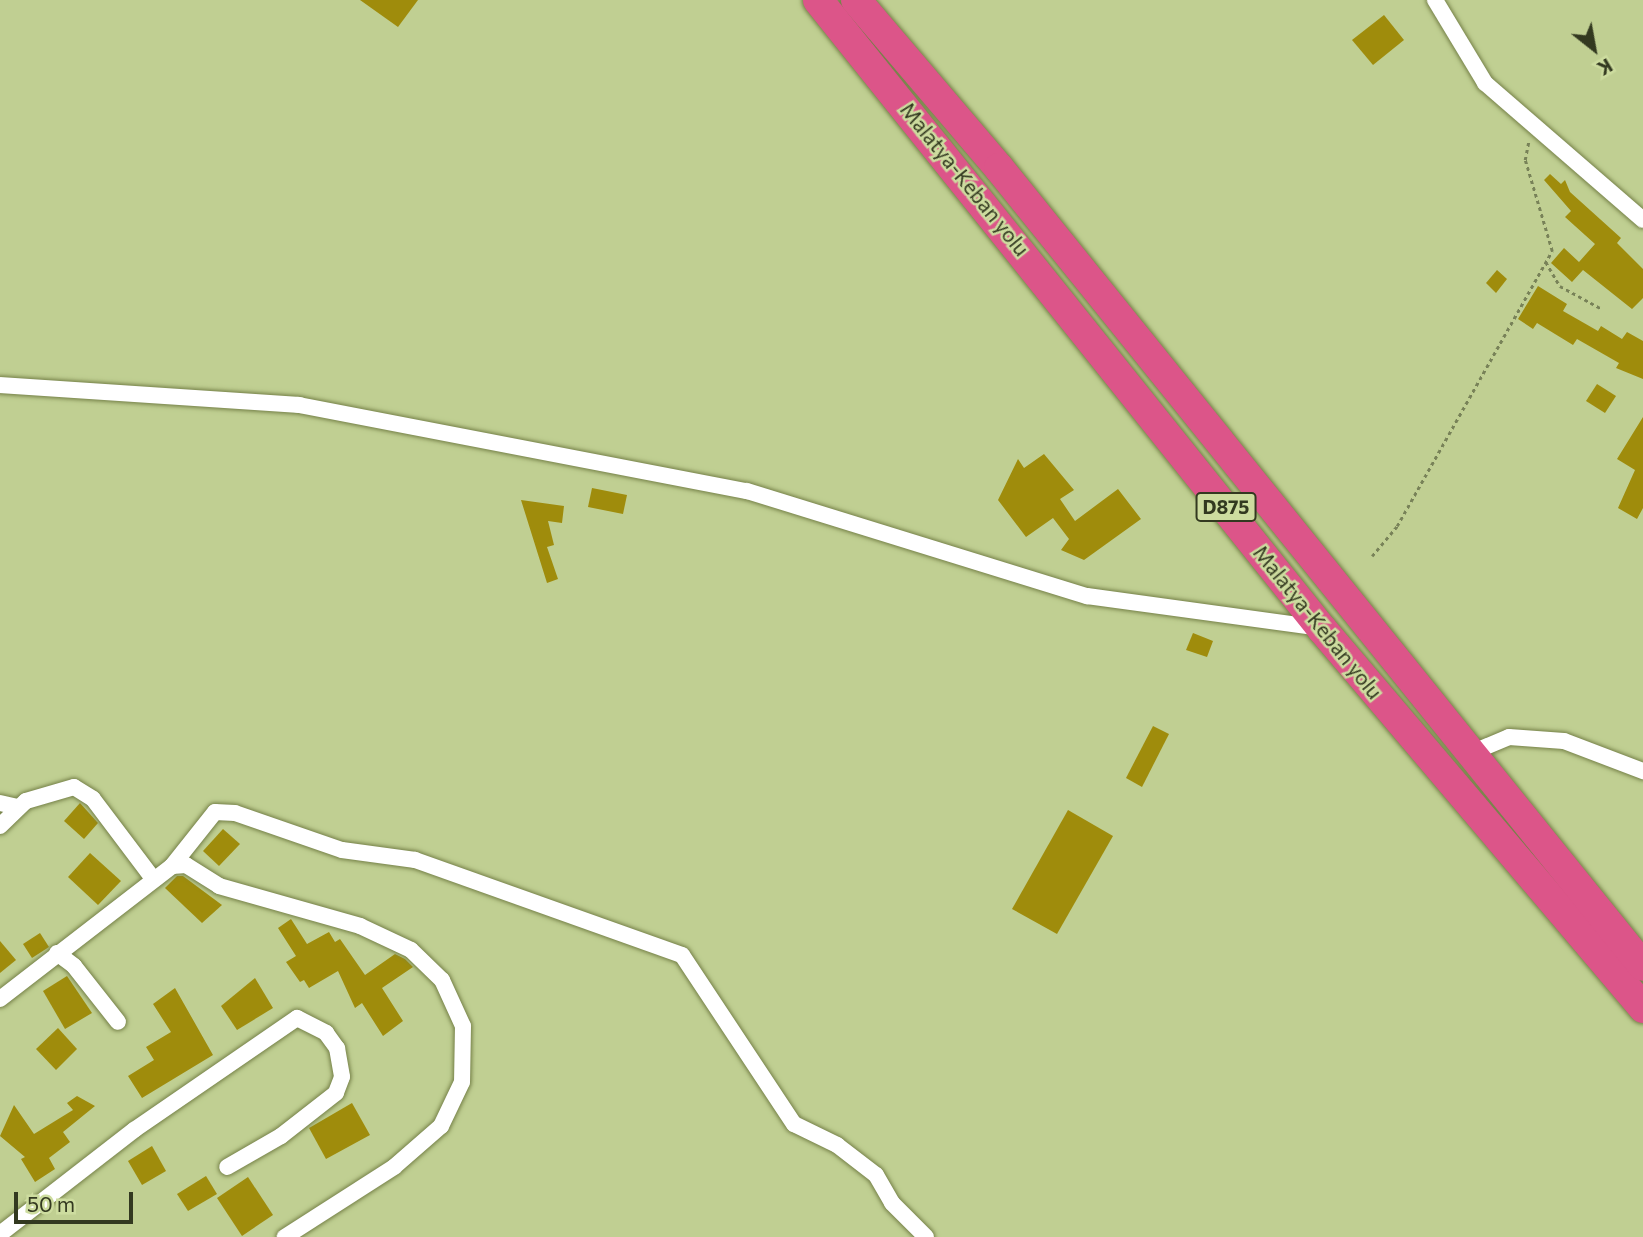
<!DOCTYPE html>
<style>
body{margin:0}
#map{position:relative;width:1643px;height:1237px;overflow:hidden;background:#c0cf92;font-family:Commissioner,sans-serif}
div>[style]{position:absolute}
[style*='--x']{left:calc(var(--x)*1px);top:calc(var(--y)*1px);width:calc(var(--w)*1px);rotate:calc(var(--a)*1deg)}
.building>*{inset:0;background:#9f8c0c}
.path>*{height:2.5px;margin-top:-1.25px;transform-origin:0;background:repeating-linear-gradient(90deg,#788258 0 3.5px,transparent 0 7px)}
.roads{filter:drop-shadow(0 0 2px #758148) drop-shadow(0 0 2px #758148)}
.street>*{height:16px;margin:-8px;padding:0 8px;transform-origin:8px;border-radius:8px;background:#fff}
.highway>*{height:30px;margin:-15px;padding:0 15px;transform-origin:15px;border-radius:15px;background:#dc5589}
span{translate:-50% -50%;white-space:nowrap;text-align:center;line-height:1.15;-webkit-text-stroke:5px #cddc9f;paint-order:stroke}
.shield-label span{padding:2px 5px;background:#cddc9f;border:2px solid;border-radius:5px;-webkit-text-stroke-width:0}
.shield-label{font-size:19px;color:#333920;font-weight:700}
.street-label{font-size:21px;color:#333920}
.north{position:absolute;left:1559px;top:14px;width:70px;height:70px;-webkit-text-stroke:5px #cddc9f;paint-order:stroke;rotate:149deg;font-size:19px;font-weight:700;line-height:28px;text-align:center;color:#333920}
.north::after{content:'';display:block;margin:auto;width:24px;height:32px;background:#333920;clip-path:polygon(50% 0,100% 100%,50% 72%,0 100%)}
.scale{position:absolute;left:14px;top:1192px;width:119px;height:32px;box-sizing:border-box;border:4px solid #333920;border-top:0;padding-left:9px;font-size:21px;line-height:24px;white-space:nowrap;color:#333920;-webkit-text-stroke:5px #cddc9f;paint-order:stroke}
</style>
<div id="map">
<div class="building">
<i style="clip-path:polygon(360px 0,418px 0,398px 27px)"></i>
<i style="clip-path:polygon(1384px 15px,1404px 40px,1373px 65px,1352px 40px)"></i>
<i style="clip-path:polygon(1550px 174px,1561px 184px,1565px 180px,1570px 192px,1621px 238px,1617px 243px,1643px 269px,1643px 298px,1632px 309px,1583px 270px,1572px 282px,1551px 263px,1564px 248px,1579px 262px,1595px 244px,1565px 217px,1571px 211px,1544px 180px)"></i>
<i style="clip-path:polygon(1497px 270px,1507px 279px,1496px 293px,1486px 283px)"></i>
<i style="clip-path:polygon(1538px 286px,1567px 304px,1563px 311px,1598px 331px,1601px 326px,1622px 339px,1627px 332px,1643px 341px,1643px 379px,1616px 368px,1619px 363px,1577px 339px,1573px 345px,1537px 323px,1533px 329px,1518px 319px)"></i>
<i style="clip-path:polygon(1597px 384px,1616px 396px,1605px 413px,1586px 401px)"></i>
<i style="clip-path:polygon(1643px 417px,1643px 508px,1637px 519px,1618px 508px,1635px 470px,1617px 459px)"></i>
<i style="clip-path:polygon(1044px 454px,1074px 490px,1060px 499px,1075px 521px,1118px 489px,1141px 519px,1084px 560px,1061px 550px,1069px 539px,1053px 518px,1026px 537px,998px 500px,1018px 459px,1024px 468px)"></i>
<i style="clip-path:polygon(592px 488px,627px 495px,623px 514px,588px 507px)"></i>
<i style="clip-path:polygon(521px 500px,564px 506px,562px 523px,548px 521px,554px 545px,547px 547px,558px 579px,547px 583px)"></i>
<i style="clip-path:polygon(1193px 633px,1213px 641px,1207px 657px,1186px 650px)"></i>
<i style="clip-path:polygon(1153px 726px,1169px 734px,1142px 787px,1126px 778px)"></i>
<i style="clip-path:polygon(80px 803px,98px 823px,84px 839px,64px 821px)"></i>
<i style="clip-path:polygon(1068px 810px,1113px 836px,1057px 934px,1012px 909px)"></i>
<i style="clip-path:polygon(223px 829px,240px 844px,219px 866px,203px 851px)"></i>
<i style="clip-path:polygon(90px 853px,121px 881px,98px 905px,68px 877px)"></i>
<i style="clip-path:polygon(177px 876px,183px 876px,222px 905px,202px 923px,165px 888px)"></i>
<i style="clip-path:polygon(291px 919px,307px 944px,329px 932px,335px 942px,340px 939px,365px 975px,395px 954px,405px 959px,413px 967px,382px 988px,403px 1021px,383px 1036px,362px 1003px,355px 1008px,338px 971px,309px 988px,304px 980px,300px 982px,286px 962px,296px 956px,278px 928px)"></i>
<i style="clip-path:polygon(40px 933px,49px 947px,32px 958px,23px 944px)"></i>
<i style="clip-path:polygon(0 941px,16px 960px,0 973px)"></i>
<i style="clip-path:polygon(67px 976px,92px 1013px,65px 1029px,43px 991px)"></i>
<i style="clip-path:polygon(255px 978px,273px 1008px,237px 1030px,221px 1006px)"></i>
<i style="clip-path:polygon(175px 988px,213px 1055px,142px 1098px,128px 1076px,154px 1060px,146px 1047px,171px 1032px,153px 1004px)"></i>
<i style="clip-path:polygon(58px 1028px,77px 1049px,56px 1070px,36px 1049px)"></i>
<i style="clip-path:polygon(77px 1096px,95px 1106px,63px 1132px,70px 1142px,49px 1158px,55px 1169px,35px 1182px,21px 1159px,25px 1157px,0 1136px,14px 1105px,34px 1134px,73px 1110px,67px 1103px)"></i>
<i style="clip-path:polygon(352px 1103px,370px 1135px,326px 1159px,309px 1128px)"></i>
<i style="clip-path:polygon(152px 1146px,166px 1171px,142px 1185px,128px 1161px)"></i>
<i style="clip-path:polygon(206px 1176px,217px 1194px,188px 1211px,177px 1194px)"></i>
<i style="clip-path:polygon(248px 1177px,273px 1215px,242px 1236px,217px 1198px)"></i>
</div>
<div class="path">
<i style="--x:1546;--y:262;--w:28;--a:60"></i>
<i style="--x:1560;--y:286;--w:48;--a:28.7"></i>
<i style="--x:1372;--y:556;--w:39;--a:-50"></i>
<i style="--x:1397;--y:526;--w:316;--a:-60.6"></i>
<i style="--x:1552;--y:251;--w:95;--a:-106.5"></i>
<i style="--x:1525;--y:160;--w:20;--a:-79"></i>
</div>
<div class="roads">
<div class="street">
<i style="--x:1435;--y:0;--w:97;--a:58.9"></i>
<i style="--x:1485;--y:83;--w:209;--a:40.9"></i>
<i style="--x:0;--y:385;--w:300;--a:3.8"></i>
<i style="--x:299;--y:405;--w:456;--a:10.9"></i>
<i style="--x:747;--y:491;--w:356;--a:17.2"></i>
<i style="--x:1087;--y:596;--w:235;--a:7.8"></i>
<i style="--x:1471;--y:753;--w:41;--a:-22.8"></i>
<i style="--x:1509;--y:737;--w:55;--a:4.2"></i>
<i style="--x:1564;--y:741;--w:85;--a:20.8"></i>
<i style="--x:0;--y:803;--w:17;--a:13"></i>
<i style="--x:0;--y:826;--w:36;--a:-44"></i>
<i style="--x:26;--y:801;--w:50;--a:-16.3"></i>
<i style="--x:74;--y:787;--w:22;--a:32"></i>
<i style="--x:93;--y:799;--w:101;--a:53"></i>
<i style="--x:172;--y:866;--w:14;--a:-4"></i>
<i style="--x:186;--y:865;--w:39;--a:32"></i>
<i style="--x:219;--y:886;--w:147;--a:15.8"></i>
<i style="--x:360;--y:926;--w:56;--a:25.2"></i>
<i style="--x:411;--y:950;--w:43;--a:44.1"></i>
<i style="--x:442;--y:980;--w:51;--a:65.5"></i>
<i style="--x:463;--y:1026;--w:56;--a:91"></i>
<i style="--x:462;--y:1082;--w:49;--a:115.5"></i>
<i style="--x:441;--y:1126;--w:62;--a:138.9"></i>
<i style="--x:394;--y:1167;--w:130;--a:147.3"></i>
<i style="--x:57;--y:953;--w:21;--a:37"></i>
<i style="--x:74;--y:966;--w:71;--a:51.8"></i>
<i style="--x:0;--y:999;--w:217;--a:-37.7"></i>
<i style="--x:172;--y:866;--w:69;--a:-51.5"></i>
<i style="--x:215;--y:812;--w:20;--a:3"></i>
<i style="--x:235;--y:813;--w:113;--a:19.1"></i>
<i style="--x:342;--y:850;--w:74;--a:7.8"></i>
<i style="--x:415;--y:860;--w:283;--a:19.6"></i>
<i style="--x:682;--y:955;--w:203;--a:56.5"></i>
<i style="--x:794;--y:1124;--w:48;--a:26"></i>
<i style="--x:837;--y:1145;--w:49;--a:37.6"></i>
<i style="--x:876;--y:1175;--w:32;--a:60"></i>
<i style="--x:892;--y:1203;--w:48;--a:45"></i>
<i style="--x:0;--y:1234;--w:170;--a:-37.8"></i>
<i style="--x:134;--y:1130;--w:198;--a:-34.5"></i>
<i style="--x:297;--y:1018;--w:33;--a:27"></i>
<i style="--x:326;--y:1033;--w:19;--a:54"></i>
<i style="--x:337;--y:1048;--w:29;--a:80"></i>
<i style="--x:342;--y:1077;--w:17;--a:111"></i>
<i style="--x:336;--y:1093;--w:70;--a:142"></i>
<i style="--x:281;--y:1136;--w:62;--a:150.1"></i>
</div>
<div class="highway">
<i style="--x:818;--y:0;--w:806;--a:51.3"></i>
<i style="--x:1322;--y:629;--w:497;--a:49.7"></i>
<i style="--x:856;--y:0;--w:221;--a:49.6"></i>
<i style="--x:999;--y:168;--w:1025;--a:51.1"></i>
</div>
</div>
<div class="shield-label">
<span style="left:1226px;top:507px">D875</span>
</div>
<div class="street-label">
<span style="left:965px;top:179px;rotate:51deg">Malatya-Keban yolu</span>
<span style="left:1318px;top:622px;rotate:51deg">Malatya-Keban yolu</span>
</div>
<div class="north">K</div>
<div class="scale">50 m</div>
</div>
